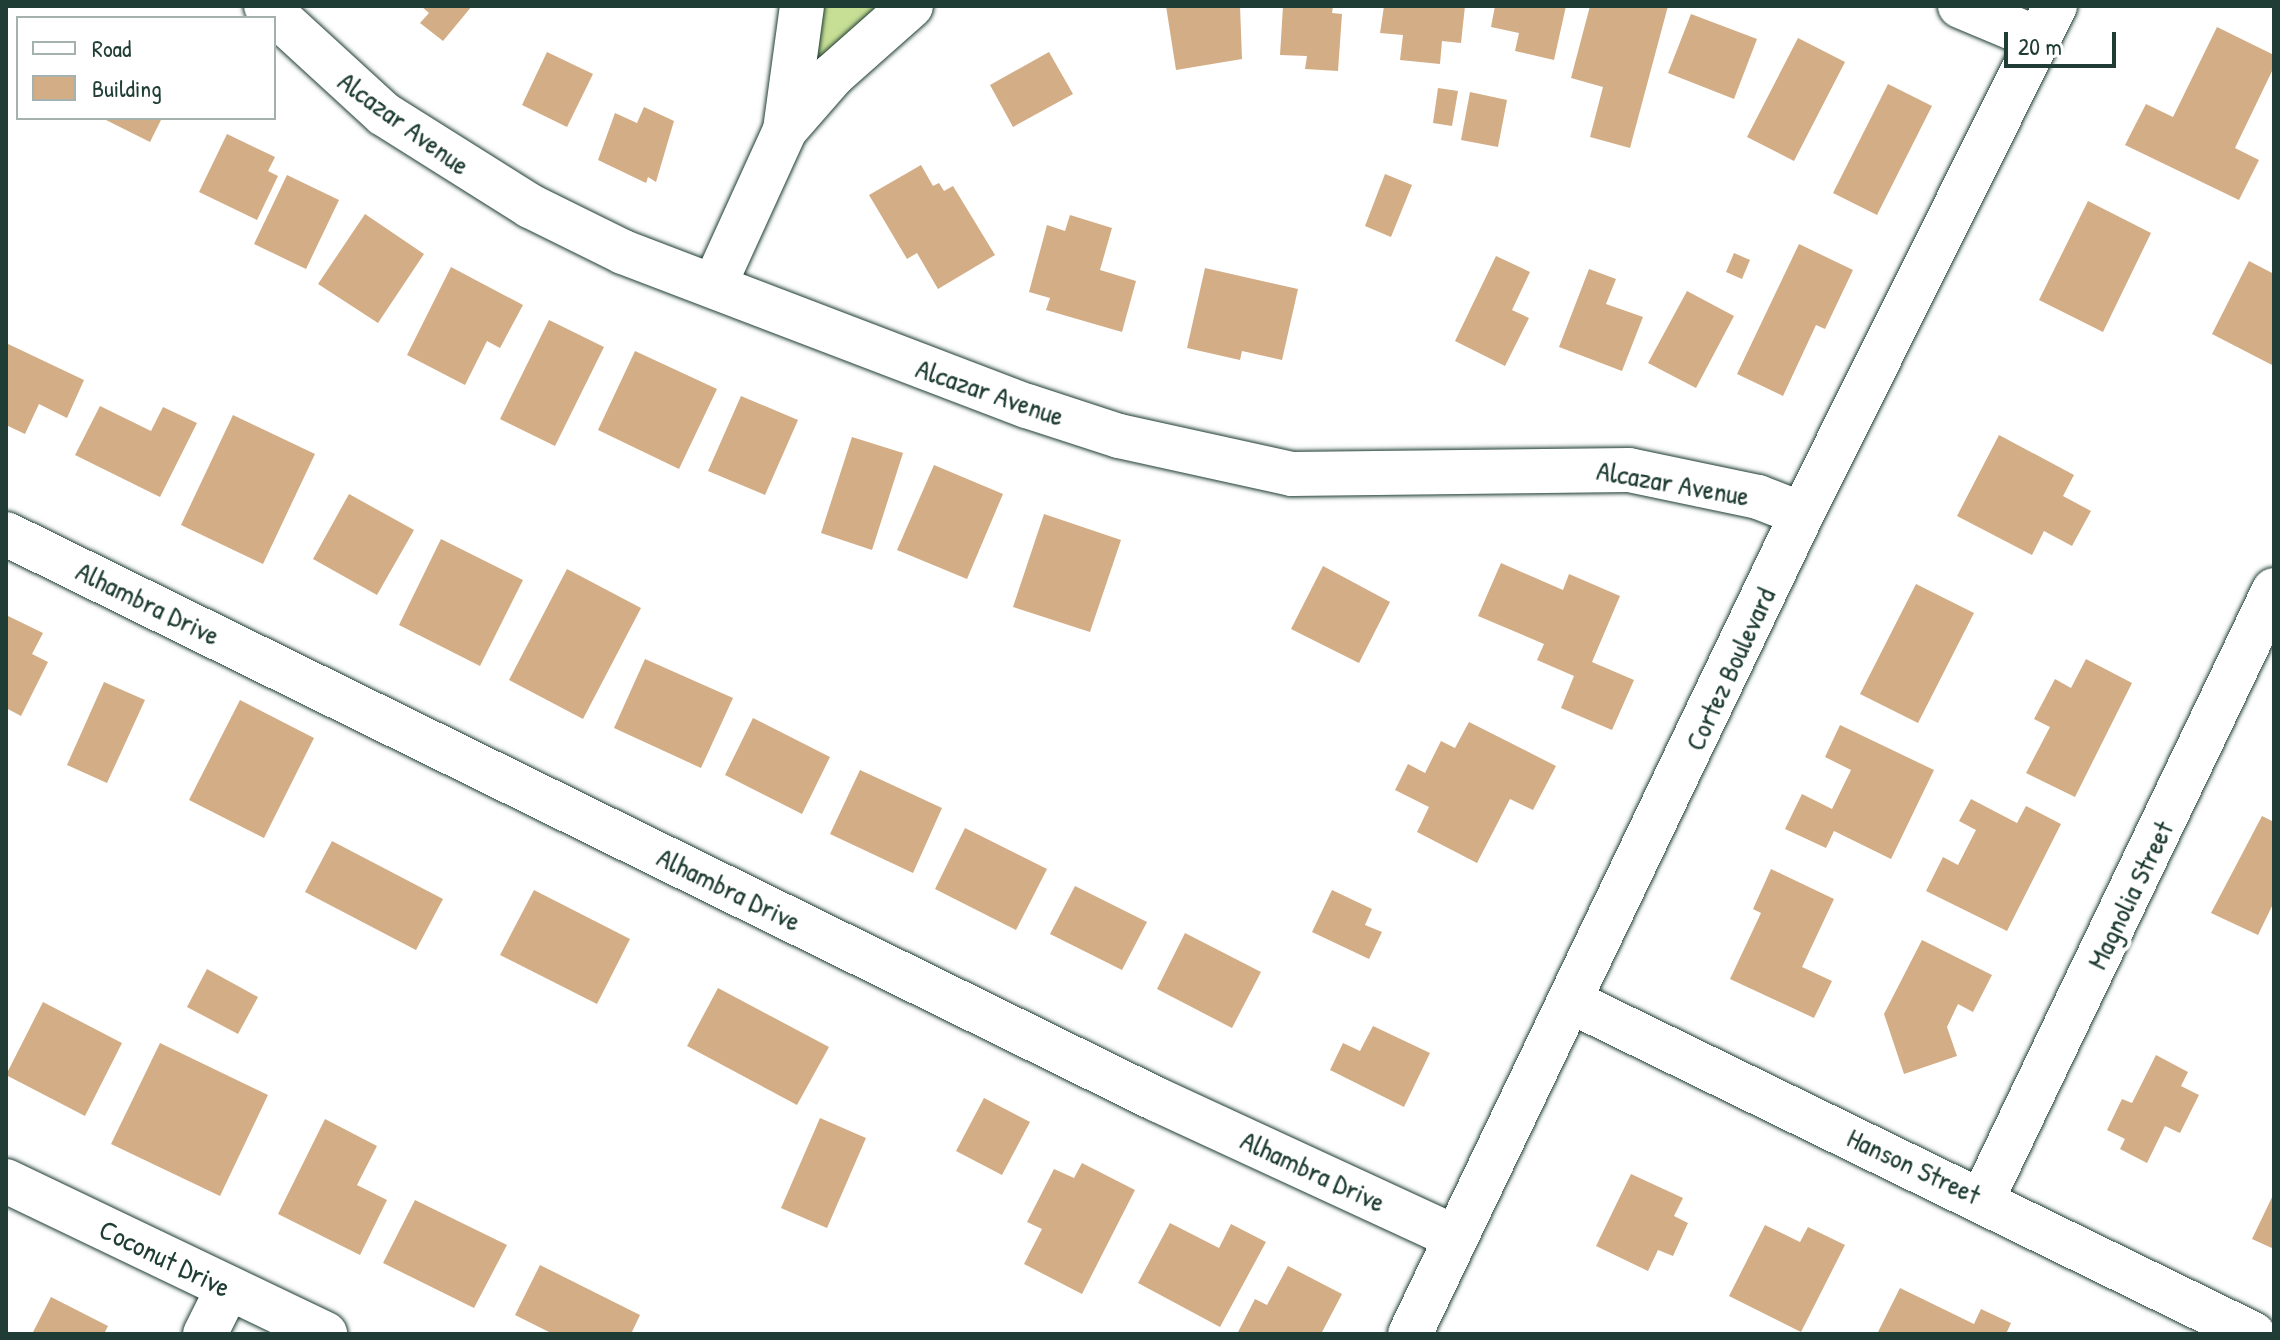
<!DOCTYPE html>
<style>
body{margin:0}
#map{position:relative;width:2280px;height:1340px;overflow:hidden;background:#fff;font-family:"Patrick Hand",sans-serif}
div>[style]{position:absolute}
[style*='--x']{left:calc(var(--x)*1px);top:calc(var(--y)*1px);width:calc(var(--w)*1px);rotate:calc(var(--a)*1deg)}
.green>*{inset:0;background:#c7df95}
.building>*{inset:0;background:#d3ad85}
.roads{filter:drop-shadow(0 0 2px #1f3d34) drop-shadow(0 0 2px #1f3d34)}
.minor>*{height:44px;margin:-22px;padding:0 22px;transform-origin:22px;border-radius:22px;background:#fff}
span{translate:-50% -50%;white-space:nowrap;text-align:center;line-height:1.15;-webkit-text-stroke:8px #fff;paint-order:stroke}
.street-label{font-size:28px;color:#1f3d34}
.frame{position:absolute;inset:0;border:8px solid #1f3d34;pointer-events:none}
.legend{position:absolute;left:16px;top:16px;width:260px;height:104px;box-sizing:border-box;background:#fff;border:2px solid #a5b1ae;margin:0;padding:10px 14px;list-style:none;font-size:24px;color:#1f3d34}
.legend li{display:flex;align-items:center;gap:16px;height:40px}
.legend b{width:40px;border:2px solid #a5b1ae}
.scale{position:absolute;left:2004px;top:32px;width:112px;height:36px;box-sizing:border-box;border:4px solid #1f3d34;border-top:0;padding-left:10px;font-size:24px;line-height:28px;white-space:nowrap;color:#1f3d34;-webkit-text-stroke:6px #fff;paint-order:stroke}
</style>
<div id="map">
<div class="green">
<i style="clip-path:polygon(802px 6px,911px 6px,808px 100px)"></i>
</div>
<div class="building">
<i style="clip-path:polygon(421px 6px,472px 6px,443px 41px,420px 23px,429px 13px)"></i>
<i style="clip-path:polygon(1166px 6px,1240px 6px,1242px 59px,1176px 70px)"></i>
<i style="clip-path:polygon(1283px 6px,1333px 6px,1332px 13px,1342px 14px,1338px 71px,1305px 69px,1307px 56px,1280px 55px)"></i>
<i style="clip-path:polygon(1384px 6px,1465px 6px,1461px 43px,1442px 41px,1440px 64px,1400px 60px,1403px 35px,1380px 33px)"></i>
<i style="clip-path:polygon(1495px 6px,1566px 6px,1554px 60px,1515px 51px,1519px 33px,1491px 27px)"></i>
<i style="clip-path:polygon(1590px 6px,1668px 6px,1630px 148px,1590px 137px,1603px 87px,1571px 78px)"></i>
<i style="clip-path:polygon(1691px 14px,1757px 39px,1734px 99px,1668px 73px)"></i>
<i style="clip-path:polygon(2217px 27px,2274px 55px,2274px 67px,2235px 148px,2259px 160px,2239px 200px,2125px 145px,2146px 104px,2173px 117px)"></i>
<i style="clip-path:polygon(1798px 38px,1845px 62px,1794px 161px,1747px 137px)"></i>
<i style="clip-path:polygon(547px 52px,593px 74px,567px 127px,522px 105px)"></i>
<i style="clip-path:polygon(1049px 52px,1073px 94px,1013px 127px,990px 85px)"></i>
<i style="clip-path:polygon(1888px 84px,1932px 106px,1877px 215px,1833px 193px)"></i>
<i style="clip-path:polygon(1438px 88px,1458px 91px,1452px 126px,1433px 123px)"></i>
<i style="clip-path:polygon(1470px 92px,1507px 100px,1498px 147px,1461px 140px)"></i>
<i style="clip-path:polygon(644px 107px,674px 121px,656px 182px,648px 177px,646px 183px,598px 160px,615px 113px,637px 123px)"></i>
<i style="clip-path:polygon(102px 118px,162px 118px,150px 142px)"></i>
<i style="clip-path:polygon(227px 134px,275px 157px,268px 171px,278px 176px,257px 220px,199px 192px)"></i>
<i style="clip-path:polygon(921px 165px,933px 186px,939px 183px,944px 191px,953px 186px,995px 255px,938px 289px,917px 253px,907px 259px,869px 195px)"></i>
<i style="clip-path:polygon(1385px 174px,1412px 185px,1391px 237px,1365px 226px)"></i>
<i style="clip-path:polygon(287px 175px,339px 200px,306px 269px,254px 244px)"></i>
<i style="clip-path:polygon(2088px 201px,2151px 233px,2103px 332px,2039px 300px)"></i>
<i style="clip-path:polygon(365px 214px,424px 254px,378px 323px,318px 284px)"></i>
<i style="clip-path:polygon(1070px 215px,1112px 228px,1100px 270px,1136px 281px,1122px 332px,1046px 310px,1050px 298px,1029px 292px,1047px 225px,1065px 231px)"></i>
<i style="clip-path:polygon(1799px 244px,1853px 270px,1825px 329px,1816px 325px,1783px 396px,1737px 374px)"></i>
<i style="clip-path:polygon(1734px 253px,1750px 260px,1742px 279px,1726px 272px)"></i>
<i style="clip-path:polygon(1496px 256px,1530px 272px,1512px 310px,1529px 318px,1505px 366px,1455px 341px)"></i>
<i style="clip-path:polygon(2249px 261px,2274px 274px,2274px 366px,2212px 334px)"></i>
<i style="clip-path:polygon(451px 267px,523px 305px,500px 348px,487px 341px,465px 385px,407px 355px)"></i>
<i style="clip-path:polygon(1205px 268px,1298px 289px,1282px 360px,1242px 351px,1240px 360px,1187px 348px)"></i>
<i style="clip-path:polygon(1589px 269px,1616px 279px,1606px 304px,1643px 317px,1622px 371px,1559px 347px)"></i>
<i style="clip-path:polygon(1687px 291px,1734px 316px,1696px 388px,1648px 363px)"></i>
<i style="clip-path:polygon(549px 320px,604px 347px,555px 446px,500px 419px)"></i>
<i style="clip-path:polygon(6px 343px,84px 380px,67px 418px,39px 404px,25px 434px,6px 425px)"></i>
<i style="clip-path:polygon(635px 351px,717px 389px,679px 469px,598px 430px)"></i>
<i style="clip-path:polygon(741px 396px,798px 420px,765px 495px,708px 471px)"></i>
<i style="clip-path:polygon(100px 406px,151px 431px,163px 407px,197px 423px,160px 497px,75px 455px)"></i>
<i style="clip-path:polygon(233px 415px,315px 454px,263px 564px,181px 525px)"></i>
<i style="clip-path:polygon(1999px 435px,2074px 475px,2063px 496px,2091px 511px,2072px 546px,2044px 531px,2032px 555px,1957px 516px)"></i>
<i style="clip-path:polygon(852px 437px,903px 453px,872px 550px,821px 533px)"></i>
<i style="clip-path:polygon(934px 465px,1003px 494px,967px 579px,897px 550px)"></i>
<i style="clip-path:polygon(349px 494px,414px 530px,377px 595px,313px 559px)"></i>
<i style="clip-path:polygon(1044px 514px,1121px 540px,1090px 632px,1013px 607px)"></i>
<i style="clip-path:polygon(441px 539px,523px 580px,480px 666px,399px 625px)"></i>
<i style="clip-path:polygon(1501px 563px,1563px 590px,1569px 574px,1620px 596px,1592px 662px,1634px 680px,1612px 730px,1561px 708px,1574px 676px,1537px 660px,1544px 644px,1478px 616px)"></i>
<i style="clip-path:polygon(1323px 566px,1390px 602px,1359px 663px,1291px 629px)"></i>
<i style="clip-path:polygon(567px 569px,641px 608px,583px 719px,509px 680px)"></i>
<i style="clip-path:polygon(1916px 584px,1974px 613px,1918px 723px,1860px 694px)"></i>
<i style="clip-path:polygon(6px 615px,43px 633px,32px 654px,48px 662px,21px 716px,6px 708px)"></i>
<i style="clip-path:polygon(645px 659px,733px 698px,701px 768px,614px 728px)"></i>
<i style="clip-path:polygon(2086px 659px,2132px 683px,2075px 797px,2026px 773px,2050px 727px,2034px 719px,2055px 679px,2071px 688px)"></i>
<i style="clip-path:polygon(104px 682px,145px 700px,107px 783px,67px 765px)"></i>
<i style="clip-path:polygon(240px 700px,314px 738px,264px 838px,189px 800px)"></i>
<i style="clip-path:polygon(753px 718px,830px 757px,802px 814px,725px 775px)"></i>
<i style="clip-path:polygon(1469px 722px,1556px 766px,1533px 810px,1510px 799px,1477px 863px,1417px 832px,1429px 807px,1395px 790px,1408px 764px,1425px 773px,1441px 741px,1455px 748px)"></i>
<i style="clip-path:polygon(1840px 725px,1934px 770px,1891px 859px,1834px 831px,1826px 848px,1785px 829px,1802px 794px,1832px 809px,1851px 770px,1825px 757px)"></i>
<i style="clip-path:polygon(860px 770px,942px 808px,913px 873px,830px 834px)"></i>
<i style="clip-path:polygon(1971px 799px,2017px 823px,2026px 806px,2061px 824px,2007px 931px,1926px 891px,1943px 857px,1958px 865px,1976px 830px,1959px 821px)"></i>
<i style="clip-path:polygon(2262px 816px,2274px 822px,2274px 902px,2258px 935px,2211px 913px)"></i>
<i style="clip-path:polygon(965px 828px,1047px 869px,1016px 930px,935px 889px)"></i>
<i style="clip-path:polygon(332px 841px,443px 899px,416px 950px,305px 892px)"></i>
<i style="clip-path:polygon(1771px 869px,1834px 899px,1802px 967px,1832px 981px,1814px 1018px,1730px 979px,1761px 913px,1753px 909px)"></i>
<i style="clip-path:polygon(1075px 886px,1147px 922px,1122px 970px,1050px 934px)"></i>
<i style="clip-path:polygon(534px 890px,630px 939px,597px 1004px,500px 955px)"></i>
<i style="clip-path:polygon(1332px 890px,1372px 909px,1365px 925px,1382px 932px,1369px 959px,1312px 932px)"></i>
<i style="clip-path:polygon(1185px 933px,1261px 972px,1232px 1028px,1157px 989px)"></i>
<i style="clip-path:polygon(1922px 940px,1992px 975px,1973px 1012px,1958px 1004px,1947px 1027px,1957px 1056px,1904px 1074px,1884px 1014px)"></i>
<i style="clip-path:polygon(207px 969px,258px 997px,238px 1034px,187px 1007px)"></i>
<i style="clip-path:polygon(718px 988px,829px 1047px,797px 1105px,687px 1046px)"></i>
<i style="clip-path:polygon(43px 1002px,122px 1043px,85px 1116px,6px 1075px)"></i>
<i style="clip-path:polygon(1373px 1026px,1430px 1053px,1404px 1107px,1330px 1070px,1343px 1043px,1360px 1051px)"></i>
<i style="clip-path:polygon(160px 1043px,268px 1095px,220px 1196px,111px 1144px)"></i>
<i style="clip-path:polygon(2156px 1055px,2188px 1072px,2181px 1086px,2199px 1095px,2180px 1133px,2165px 1126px,2147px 1163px,2120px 1149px,2125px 1139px,2107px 1130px,2122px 1099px,2132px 1103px)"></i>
<i style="clip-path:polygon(984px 1098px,1030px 1122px,1002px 1175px,956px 1151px)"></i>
<i style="clip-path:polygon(820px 1118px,866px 1138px,827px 1228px,781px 1208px)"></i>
<i style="clip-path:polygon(325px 1119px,377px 1146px,357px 1185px,387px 1200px,360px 1255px,278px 1214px)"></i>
<i style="clip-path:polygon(1082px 1163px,1135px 1190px,1082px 1294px,1024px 1264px,1042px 1229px,1027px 1222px,1054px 1169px,1074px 1178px)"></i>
<i style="clip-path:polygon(1631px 1174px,1683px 1198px,1674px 1216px,1688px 1223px,1673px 1256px,1658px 1250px,1648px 1271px,1596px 1246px)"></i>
<i style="clip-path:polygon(2274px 1193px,2274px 1249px,2252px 1239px)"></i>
<i style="clip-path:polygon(415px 1200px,507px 1245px,474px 1308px,383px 1263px)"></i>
<i style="clip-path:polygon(1170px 1223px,1219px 1248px,1231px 1224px,1266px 1242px,1220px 1327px,1138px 1283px)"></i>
<i style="clip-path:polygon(1765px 1225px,1800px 1242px,1808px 1227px,1845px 1245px,1801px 1332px,1729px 1296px)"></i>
<i style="clip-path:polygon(540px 1265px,640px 1315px,631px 1334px,553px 1334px,515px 1315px)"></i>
<i style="clip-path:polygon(1288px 1266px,1342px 1294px,1321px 1334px,1237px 1334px,1255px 1299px,1267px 1305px)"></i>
<i style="clip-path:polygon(1900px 1288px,1974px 1324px,1981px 1309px,2011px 1323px,2006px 1334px,1877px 1334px)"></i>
<i style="clip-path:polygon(51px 1297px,108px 1326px,104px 1334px,32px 1334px)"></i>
</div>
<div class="roads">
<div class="minor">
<i style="--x:266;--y:6;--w:160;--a:42.5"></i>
<i style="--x:384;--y:114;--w:173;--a:32.2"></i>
<i style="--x:530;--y:206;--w:104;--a:26.3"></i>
<i style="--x:623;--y:252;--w:432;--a:20.9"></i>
<i style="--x:1027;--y:406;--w:97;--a:18.1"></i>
<i style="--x:1119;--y:436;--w:177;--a:12.4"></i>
<i style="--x:1292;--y:474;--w:337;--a:-0.7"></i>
<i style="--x:1629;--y:470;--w:132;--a:11.8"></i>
<i style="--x:1758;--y:497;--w:47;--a:21.1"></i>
<i style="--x:1960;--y:6;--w:86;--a:22.7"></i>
<i style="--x:785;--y:130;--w:73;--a:-48.9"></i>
<i style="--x:833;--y:75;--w:104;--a:-41.5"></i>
<i style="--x:714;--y:286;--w:171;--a:-65.5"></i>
<i style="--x:785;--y:130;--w:125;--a:-82.2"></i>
<i style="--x:6;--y:534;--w:1284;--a:26.17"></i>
<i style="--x:1158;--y:1100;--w:328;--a:24.8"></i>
<i style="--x:1572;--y:1002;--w:758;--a:25.99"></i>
<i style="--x:6;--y:1181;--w:354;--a:25.6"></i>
<i style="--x:1983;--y:1198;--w:674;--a:-64.42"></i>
<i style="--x:205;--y:1334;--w:51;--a:-63.4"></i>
<i style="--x:1410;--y:1334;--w:909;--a:-64.45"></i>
<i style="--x:1802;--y:514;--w:568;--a:-63.53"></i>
</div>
</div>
<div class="street-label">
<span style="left:404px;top:123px;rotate:36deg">Alcazar Avenue</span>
<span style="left:990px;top:392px;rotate:19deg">Alcazar Avenue</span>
<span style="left:1673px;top:483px;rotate:10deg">Alcazar Avenue</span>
<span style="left:148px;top:603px;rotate:26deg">Alhambra Drive</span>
<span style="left:1730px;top:669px;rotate:-65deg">Cortez Boulevard</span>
<span style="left:729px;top:889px;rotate:26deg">Alhambra Drive</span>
<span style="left:2130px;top:895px;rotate:-64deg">Magnolia Street</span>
<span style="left:1914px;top:1166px;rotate:25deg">Hanson Street</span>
<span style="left:1313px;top:1171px;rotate:25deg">Alhambra Drive</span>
<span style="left:165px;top:1258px;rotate:26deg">Coconut Drive</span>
</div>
<div class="frame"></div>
<ul class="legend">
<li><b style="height:10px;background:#fff"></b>Road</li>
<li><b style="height:22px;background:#d3ad85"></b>Building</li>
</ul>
<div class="scale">20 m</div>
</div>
